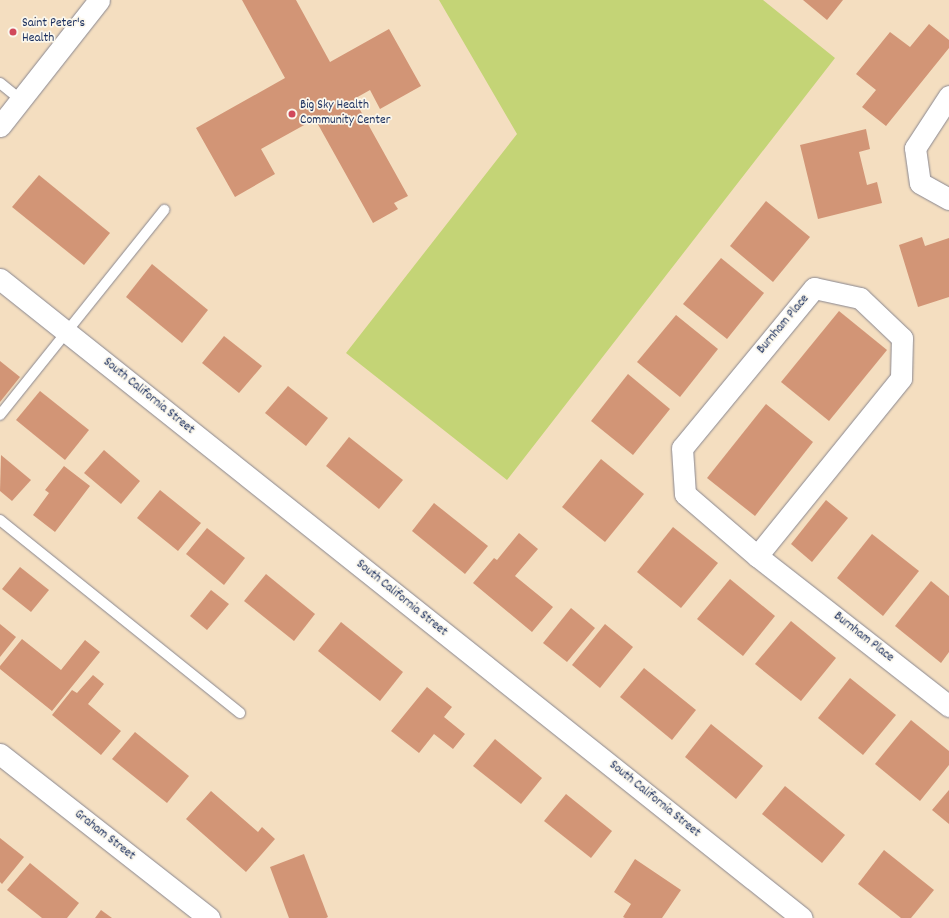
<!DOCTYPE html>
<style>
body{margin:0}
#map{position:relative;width:949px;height:918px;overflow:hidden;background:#f4dec0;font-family:Dekko,sans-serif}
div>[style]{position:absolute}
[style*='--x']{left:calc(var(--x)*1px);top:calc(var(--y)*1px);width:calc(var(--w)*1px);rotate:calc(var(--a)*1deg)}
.green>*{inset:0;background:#c4d476}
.building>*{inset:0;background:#d29576}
.roads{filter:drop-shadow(0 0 1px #88868f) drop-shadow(0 0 1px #88868f)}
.lane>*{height:10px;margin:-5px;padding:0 5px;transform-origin:5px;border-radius:5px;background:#fff}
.street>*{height:21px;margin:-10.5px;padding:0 10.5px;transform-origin:10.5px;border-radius:10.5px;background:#fff}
.dots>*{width:11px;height:11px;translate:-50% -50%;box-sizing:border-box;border:2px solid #fbf7ec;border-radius:50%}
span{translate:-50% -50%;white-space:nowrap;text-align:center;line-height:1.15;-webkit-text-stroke:3.5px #fbf7ec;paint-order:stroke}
.poi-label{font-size:13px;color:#1b2f5e}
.left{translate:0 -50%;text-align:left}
.street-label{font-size:13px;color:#1b2f5e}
</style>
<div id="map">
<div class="green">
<i style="clip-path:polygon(439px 0,763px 0,835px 58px,507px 480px,346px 353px,517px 134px)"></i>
</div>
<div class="building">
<i style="clip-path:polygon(242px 0,296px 0,330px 62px,389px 29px,421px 86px,380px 109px,370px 90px,354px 99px,408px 196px,394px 203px,398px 209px,373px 223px,315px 119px,261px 149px,275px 174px,235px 197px,196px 128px,285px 78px)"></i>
<i style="clip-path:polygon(803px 0,843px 0,827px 20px)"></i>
<i style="clip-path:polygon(929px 24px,949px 40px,949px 48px,886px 126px,862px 107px,876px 90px,856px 74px,890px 32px,910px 47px)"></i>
<i style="clip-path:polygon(866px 129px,870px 149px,859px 152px,867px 185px,877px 182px,882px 203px,818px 219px,800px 145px)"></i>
<i style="clip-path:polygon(39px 175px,110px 233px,84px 265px,12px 207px)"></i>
<i style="clip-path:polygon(766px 201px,810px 237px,773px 282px,730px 246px)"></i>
<i style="clip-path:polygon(922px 237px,925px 246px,949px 238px,949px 297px,918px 307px,899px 245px)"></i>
<i style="clip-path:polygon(721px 258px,764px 293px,727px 339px,683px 304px)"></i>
<i style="clip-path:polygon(152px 264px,208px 310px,182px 343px,126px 297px)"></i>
<i style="clip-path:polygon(839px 311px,887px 350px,829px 421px,781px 382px)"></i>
<i style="clip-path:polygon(676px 315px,718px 349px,680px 397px,637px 362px)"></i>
<i style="clip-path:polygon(224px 336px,262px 366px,239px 393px,202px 363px)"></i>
<i style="clip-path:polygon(0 361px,20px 377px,0 402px)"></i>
<i style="clip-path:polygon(628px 374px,670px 409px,633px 455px,591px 421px)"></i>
<i style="clip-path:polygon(288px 386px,328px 418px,306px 446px,265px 413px)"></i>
<i style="clip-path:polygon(40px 391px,89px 430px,65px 460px,16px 420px)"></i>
<i style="clip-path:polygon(766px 404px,813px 442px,755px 516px,707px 478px)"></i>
<i style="clip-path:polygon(349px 437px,403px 480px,379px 509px,326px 466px)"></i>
<i style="clip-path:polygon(104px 450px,140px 481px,121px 504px,84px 473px)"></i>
<i style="clip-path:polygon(1px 455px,31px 480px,12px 501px,0 491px)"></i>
<i style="clip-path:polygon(601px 459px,644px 494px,605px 542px,562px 507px)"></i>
<i style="clip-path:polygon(64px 466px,90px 486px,55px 532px,33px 515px,49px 493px,45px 490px)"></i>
<i style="clip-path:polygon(160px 490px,201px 523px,178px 551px,137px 518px)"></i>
<i style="clip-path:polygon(826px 500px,848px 518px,812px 562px,791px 544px)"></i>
<i style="clip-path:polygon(434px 503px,488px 546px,465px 574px,412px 531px)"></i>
<i style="clip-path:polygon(673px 527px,718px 563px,681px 608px,637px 572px)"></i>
<i style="clip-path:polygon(207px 528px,245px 558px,224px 585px,186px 554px)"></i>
<i style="clip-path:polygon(519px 533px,538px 549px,515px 576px,553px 607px,532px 632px,473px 583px,494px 558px,497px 560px)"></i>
<i style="clip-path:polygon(872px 534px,919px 571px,883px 616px,837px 578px)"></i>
<i style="clip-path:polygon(20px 567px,49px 590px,31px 612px,2px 589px)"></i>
<i style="clip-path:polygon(266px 574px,315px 614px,294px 641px,244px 601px)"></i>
<i style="clip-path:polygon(730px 579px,775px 616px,743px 656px,697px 619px)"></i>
<i style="clip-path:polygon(931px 581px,949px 596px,949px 652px,941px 663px,895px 626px)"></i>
<i style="clip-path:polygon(211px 590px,229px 604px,207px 630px,190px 616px)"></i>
<i style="clip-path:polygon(571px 608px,595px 628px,567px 662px,543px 643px)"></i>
<i style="clip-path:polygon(791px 621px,836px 658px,801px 701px,755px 664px)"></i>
<i style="clip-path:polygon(341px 622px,403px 672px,380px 701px,318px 651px)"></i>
<i style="clip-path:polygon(0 624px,16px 637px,0 657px)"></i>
<i style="clip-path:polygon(605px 624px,633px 647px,600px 688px,572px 665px)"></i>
<i style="clip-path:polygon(22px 639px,61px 670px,85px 640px,100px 652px,52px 711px,0 669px,0 666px)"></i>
<i style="clip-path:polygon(644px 668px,696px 710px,672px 740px,620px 697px)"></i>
<i style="clip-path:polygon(93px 675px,104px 684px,88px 704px,121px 731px,101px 755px,52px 715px,72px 690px,77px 693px)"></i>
<i style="clip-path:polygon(850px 678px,896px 715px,863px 755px,818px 718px)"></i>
<i style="clip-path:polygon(427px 687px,452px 707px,444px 717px,465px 734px,453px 749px,434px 734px,419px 753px,391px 731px)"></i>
<i style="clip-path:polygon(911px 720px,949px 751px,949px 765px,920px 801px,875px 764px)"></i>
<i style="clip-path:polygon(711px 724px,763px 766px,736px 799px,685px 757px)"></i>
<i style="clip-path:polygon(135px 732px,189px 776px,167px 803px,112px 759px)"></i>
<i style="clip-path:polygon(495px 739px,542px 778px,521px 804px,473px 766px)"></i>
<i style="clip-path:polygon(785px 786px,845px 835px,822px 863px,762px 814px)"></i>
<i style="clip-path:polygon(949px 790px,949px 824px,932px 810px)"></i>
<i style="clip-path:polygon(211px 791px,258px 832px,262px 827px,275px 839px,246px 872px,186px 819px)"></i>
<i style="clip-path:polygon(566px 794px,612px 831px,591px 858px,544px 821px)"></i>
<i style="clip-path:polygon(0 838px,24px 857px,2px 884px,0 882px)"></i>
<i style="clip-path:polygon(884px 850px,934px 890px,911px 918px,901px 918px,858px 884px)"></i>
<i style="clip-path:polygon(304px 854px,328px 917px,326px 918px,289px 918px,270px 867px)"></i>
<i style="clip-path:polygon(635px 859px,681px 890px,662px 918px,625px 918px,623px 917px,631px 904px,614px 892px)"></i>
<i style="clip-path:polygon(30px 863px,79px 903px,67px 918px,42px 918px,7px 890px)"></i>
<i style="clip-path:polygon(101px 910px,112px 918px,95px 918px)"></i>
</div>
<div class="roads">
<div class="lane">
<i style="--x:0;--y:83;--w:27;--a:39"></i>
<i style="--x:0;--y:415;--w:263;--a:-51.3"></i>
<i style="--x:0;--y:520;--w:308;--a:38.8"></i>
</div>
<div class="street">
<i style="--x:949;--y:96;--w:62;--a:123.2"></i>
<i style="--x:915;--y:148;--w:35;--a:82"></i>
<i style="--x:920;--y:183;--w:33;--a:29"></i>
<i style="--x:0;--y:126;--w:160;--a:-51.8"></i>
<i style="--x:0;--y:279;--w:1025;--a:38.55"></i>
<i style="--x:757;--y:556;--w:229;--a:-51"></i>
<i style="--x:901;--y:378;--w:40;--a:-88.6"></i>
<i style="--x:902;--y:338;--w:58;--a:-136.4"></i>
<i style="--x:860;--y:298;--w:47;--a:-167.7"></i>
<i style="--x:814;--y:288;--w:207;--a:129.5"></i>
<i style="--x:682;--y:448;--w:46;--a:86.3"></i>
<i style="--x:685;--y:494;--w:95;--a:40.7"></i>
<i style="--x:757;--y:556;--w:244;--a:38"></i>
<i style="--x:0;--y:754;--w:266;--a:38.1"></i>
</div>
</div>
<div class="dots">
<i style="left:13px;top:32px;background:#d1495b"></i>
<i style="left:292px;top:114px;background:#d1495b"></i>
</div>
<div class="poi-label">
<span class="left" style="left:22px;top:32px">Saint Peter's<br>Health</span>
<span class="left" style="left:300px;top:114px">Big Sky Health<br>Community Center</span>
</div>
<div class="street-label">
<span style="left:784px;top:325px;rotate:-50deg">Burnham Place</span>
<span style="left:148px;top:397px;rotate:39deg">South California Street</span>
<span style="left:401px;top:599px;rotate:39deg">South California Street</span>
<span style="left:863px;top:638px;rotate:38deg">Burnham Place</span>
<span style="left:654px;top:800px;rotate:39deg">South California Street</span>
<span style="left:104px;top:836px;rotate:38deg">Graham Street</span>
</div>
</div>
